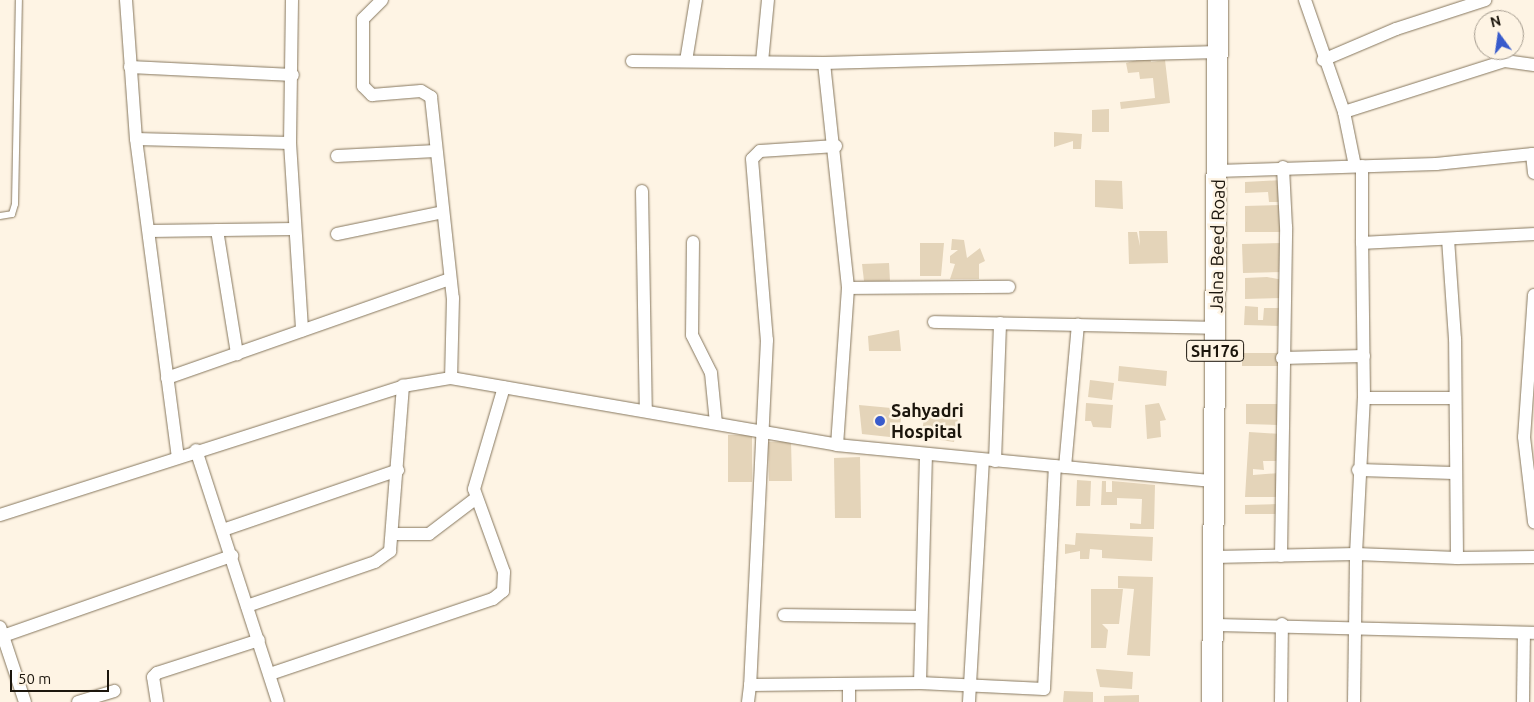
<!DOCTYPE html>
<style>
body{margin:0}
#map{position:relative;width:1534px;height:702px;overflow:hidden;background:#fef4e4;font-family:Ubuntu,sans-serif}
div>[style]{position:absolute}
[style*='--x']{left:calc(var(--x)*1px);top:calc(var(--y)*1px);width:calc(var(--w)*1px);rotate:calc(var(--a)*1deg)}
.building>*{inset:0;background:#e4d4b9}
.roads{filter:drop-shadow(0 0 1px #86775e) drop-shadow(0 0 1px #86775e)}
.lane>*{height:6px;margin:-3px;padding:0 3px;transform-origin:3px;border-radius:3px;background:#fff}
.street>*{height:12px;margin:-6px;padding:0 6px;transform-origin:6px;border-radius:6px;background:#fff}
.primary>*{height:20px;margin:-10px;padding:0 10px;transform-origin:10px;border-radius:10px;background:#fff}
.dots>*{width:14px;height:14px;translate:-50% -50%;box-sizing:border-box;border:2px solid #fef4e4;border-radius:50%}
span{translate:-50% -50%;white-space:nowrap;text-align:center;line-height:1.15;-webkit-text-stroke:5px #fef4e4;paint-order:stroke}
.shield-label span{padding:1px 4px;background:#fef4e4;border:1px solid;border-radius:4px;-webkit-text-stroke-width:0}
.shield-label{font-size:16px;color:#1c160d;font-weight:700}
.street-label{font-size:18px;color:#1c160d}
.poi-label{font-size:18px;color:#1c160d;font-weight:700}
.left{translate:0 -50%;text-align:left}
.north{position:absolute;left:1474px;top:10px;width:50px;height:50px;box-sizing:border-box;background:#fef4e4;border:1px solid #a49b8e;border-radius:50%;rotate:346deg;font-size:14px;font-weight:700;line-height:20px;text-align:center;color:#1c160d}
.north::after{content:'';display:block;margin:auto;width:18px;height:22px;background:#385bcc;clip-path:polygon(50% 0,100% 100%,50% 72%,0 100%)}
.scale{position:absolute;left:10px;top:670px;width:99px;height:22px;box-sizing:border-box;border:2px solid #1c160d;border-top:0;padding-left:6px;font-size:15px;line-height:18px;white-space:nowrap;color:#1c160d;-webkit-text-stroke:4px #fef4e4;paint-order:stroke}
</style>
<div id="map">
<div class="building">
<i style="clip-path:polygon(1150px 56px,1151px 62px,1165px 60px,1170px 103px,1121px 109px,1120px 102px,1155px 98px,1153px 78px,1140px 79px,1139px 72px,1128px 73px,1126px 63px)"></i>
<i style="clip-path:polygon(1109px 109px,1109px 132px,1092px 132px,1092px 110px)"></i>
<i style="clip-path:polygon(1054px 132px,1082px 134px,1081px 149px,1073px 149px,1073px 141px,1054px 147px)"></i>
<i style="clip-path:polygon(1095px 180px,1122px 181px,1123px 209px,1095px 207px)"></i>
<i style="clip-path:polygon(1282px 180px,1283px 202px,1269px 202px,1268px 192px,1245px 193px,1245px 182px)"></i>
<i style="clip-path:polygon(1283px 205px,1283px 232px,1245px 232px,1245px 206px)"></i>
<i style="clip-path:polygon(1139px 231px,1167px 231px,1168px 263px,1129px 264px,1128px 232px,1137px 232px,1140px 246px)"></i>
<i style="clip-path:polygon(952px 239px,964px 240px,967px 258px,980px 248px,985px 261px,979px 264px,979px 279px,950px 279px,955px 264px,950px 263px,950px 256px,958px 250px,951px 250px)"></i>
<i style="clip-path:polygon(920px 243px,944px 243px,941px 276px,920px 276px)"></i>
<i style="clip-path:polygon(1283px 243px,1284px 272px,1243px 273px,1242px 244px)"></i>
<i style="clip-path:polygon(889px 263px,890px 281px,864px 281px,862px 264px)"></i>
<i style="clip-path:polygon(1267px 277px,1283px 280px,1283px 298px,1245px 299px,1245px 278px)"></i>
<i style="clip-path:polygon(1245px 306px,1258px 307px,1258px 320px,1263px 320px,1264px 308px,1281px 308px,1281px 326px,1244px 325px)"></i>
<i style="clip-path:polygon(899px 330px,901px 351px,869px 351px,868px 336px)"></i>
<i style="clip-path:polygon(1242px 353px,1279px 353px,1279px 366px,1242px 366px)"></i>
<i style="clip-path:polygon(1119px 366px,1167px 371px,1166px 386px,1118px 381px)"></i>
<i style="clip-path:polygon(1090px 380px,1114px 383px,1112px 400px,1088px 397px)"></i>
<i style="clip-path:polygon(1086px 403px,1113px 405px,1111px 428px,1093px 427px,1091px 421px,1085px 421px)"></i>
<i style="clip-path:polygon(1159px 403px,1166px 420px,1160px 421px,1161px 437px,1147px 439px,1145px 405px)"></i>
<i style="clip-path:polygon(1246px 404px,1279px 404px,1278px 425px,1246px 424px)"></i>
<i style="clip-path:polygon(859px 405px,902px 409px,899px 438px,862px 434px)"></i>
<i style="clip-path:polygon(925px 413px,958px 418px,954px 442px,921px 437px)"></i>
<i style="clip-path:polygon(1249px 432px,1280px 434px,1280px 461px,1263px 461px,1264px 470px,1253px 469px,1253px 475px,1279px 473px,1279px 497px,1245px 497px)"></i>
<i style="clip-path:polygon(728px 435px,752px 435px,752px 482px,728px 482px)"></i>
<i style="clip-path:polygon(791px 441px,792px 481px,769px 481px,768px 442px)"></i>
<i style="clip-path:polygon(860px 457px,861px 518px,835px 518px,834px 458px)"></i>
<i style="clip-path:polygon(1077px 480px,1091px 481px,1090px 506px,1076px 506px)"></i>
<i style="clip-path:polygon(1102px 481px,1106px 481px,1106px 492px,1112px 492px,1112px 481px,1155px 485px,1154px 529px,1130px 529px,1130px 523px,1141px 524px,1142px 499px,1117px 498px,1117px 505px,1101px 505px)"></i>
<i style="clip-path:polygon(1278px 504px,1278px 514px,1245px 514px,1245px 505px)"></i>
<i style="clip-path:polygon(1076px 533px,1153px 537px,1152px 561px,1102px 558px,1102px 550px,1090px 549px,1089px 559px,1080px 559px,1080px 551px,1065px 554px,1065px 544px,1075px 545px)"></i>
<i style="clip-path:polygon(1118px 576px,1153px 577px,1150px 656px,1127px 655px,1134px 589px,1118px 588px)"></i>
<i style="clip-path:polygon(1091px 589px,1123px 589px,1119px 624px,1102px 624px,1108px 630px,1106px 648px,1091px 648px)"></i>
<i style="clip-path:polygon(1096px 669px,1133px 672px,1132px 689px,1100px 687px)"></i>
<i style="clip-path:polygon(1064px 691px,1093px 692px,1093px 702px,1063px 702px)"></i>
<i style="clip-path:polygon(1139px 695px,1139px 702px,1104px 702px,1104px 696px)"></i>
</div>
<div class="roads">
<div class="lane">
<i style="--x:0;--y:216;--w:12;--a:-9"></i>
<i style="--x:12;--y:214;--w:10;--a:-73"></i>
<i style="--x:15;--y:204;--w:204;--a:-88.9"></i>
</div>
<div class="street">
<i style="--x:126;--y:0;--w:139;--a:85.9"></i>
<i style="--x:136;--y:139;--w:321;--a:82.5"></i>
<i style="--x:292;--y:0;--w:143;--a:90.8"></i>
<i style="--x:290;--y:143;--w:188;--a:86.3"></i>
<i style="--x:382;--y:0;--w:27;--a:135"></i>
<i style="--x:363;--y:19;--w:67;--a:90"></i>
<i style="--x:363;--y:86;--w:13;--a:45"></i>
<i style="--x:372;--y:95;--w:49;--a:-4.7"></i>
<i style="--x:421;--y:91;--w:12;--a:31"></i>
<i style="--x:431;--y:97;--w:202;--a:83.8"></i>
<i style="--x:453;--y:298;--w:80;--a:91.4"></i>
<i style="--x:1305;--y:0;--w:119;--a:70.8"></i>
<i style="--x:1344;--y:112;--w:55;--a:78.5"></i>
<i style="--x:1323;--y:60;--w:79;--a:-23"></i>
<i style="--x:1396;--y:29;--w:94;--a:-18"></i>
<i style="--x:632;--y:61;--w:192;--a:0.6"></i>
<i style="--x:824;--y:63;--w:395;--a:-1.6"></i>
<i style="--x:686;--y:61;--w:62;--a:-80.7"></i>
<i style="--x:762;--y:62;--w:62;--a:-84.5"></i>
<i style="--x:824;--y:63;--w:226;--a:83.9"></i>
<i style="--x:848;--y:288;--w:157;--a:94"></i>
<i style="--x:130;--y:67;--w:163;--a:2.8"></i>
<i style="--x:1344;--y:112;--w:169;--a:-17.6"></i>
<i style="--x:1505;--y:61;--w:29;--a:8"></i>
<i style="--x:136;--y:139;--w:154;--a:1.5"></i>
<i style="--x:836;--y:146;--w:76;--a:176.2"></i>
<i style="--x:760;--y:151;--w:11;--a:135"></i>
<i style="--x:752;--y:159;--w:182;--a:85.3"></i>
<i style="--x:767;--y:340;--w:345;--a:92.8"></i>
<i style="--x:750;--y:685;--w:170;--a:-0.7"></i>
<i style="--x:920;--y:683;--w:124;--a:2.8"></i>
<i style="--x:1044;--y:689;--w:223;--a:-87.2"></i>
<i style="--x:337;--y:156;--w:99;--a:-2.9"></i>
<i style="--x:1217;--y:171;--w:219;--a:-1.8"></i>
<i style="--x:1436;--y:164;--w:97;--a:-5.9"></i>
<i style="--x:1532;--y:154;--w:19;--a:84"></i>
<i style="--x:642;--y:191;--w:219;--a:89"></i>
<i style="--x:217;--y:230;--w:126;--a:80.8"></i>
<i style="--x:149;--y:231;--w:145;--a:-0.8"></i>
<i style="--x:337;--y:234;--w:108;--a:-11.7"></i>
<i style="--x:693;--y:242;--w:93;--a:90.6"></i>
<i style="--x:692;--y:335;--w:42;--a:63.4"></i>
<i style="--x:711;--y:373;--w:50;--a:84.3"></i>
<i style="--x:1362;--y:243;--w:77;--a:-90"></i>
<i style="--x:848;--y:288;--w:161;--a:-0.4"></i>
<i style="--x:1534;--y:295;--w:142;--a:94"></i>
<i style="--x:1524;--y:437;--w:86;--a:83.3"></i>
<i style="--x:934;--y:322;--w:282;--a:1.2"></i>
<i style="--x:1282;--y:358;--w:82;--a:-1.4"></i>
<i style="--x:167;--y:378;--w:300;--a:-19.3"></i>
<i style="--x:1364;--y:398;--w:90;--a:0"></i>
<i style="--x:196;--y:450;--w:265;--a:72"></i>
<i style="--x:995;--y:461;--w:138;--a:-87.9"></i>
<i style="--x:1065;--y:467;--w:143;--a:-84.8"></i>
<i style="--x:1358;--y:470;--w:97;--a:1.8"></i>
<i style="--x:0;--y:515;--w:423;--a:-17.7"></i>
<i style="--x:403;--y:386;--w:49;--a:-9.5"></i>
<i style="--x:451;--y:378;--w:392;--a:9.8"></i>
<i style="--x:837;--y:445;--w:379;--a:5.5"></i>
<i style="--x:223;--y:530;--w:185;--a:-18.9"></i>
<i style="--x:393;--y:534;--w:36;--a:0"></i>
<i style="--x:429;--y:534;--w:58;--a:-37.3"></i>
<i style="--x:1281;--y:556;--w:329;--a:-89.1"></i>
<i style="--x:1286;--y:227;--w:60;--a:-92.9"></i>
<i style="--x:1214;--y:557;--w:142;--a:-1.2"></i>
<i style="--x:1356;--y:554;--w:156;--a:-87.1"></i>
<i style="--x:1364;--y:398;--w:155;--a:-90.7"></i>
<i style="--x:1362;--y:243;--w:172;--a:-3"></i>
<i style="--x:1457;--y:558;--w:77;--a:-0.7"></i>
<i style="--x:247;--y:606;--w:135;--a:-19"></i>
<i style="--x:375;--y:562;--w:19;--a:-36"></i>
<i style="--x:390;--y:551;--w:166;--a:-85.5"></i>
<i style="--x:784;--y:615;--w:137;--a:0.8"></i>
<i style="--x:1213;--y:625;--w:321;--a:1.4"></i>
<i style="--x:0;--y:627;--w:79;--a:71.6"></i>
<i style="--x:3;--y:636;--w:243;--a:-19.3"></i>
<i style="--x:270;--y:674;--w:235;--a:-18.6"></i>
<i style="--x:493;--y:599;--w:13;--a:-39"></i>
<i style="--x:503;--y:591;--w:19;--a:-87"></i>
<i style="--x:504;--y:572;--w:88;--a:-109.9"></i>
<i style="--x:474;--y:489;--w:106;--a:-73.6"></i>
<i style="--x:920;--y:683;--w:228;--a:-88.5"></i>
<i style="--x:78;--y:702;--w:38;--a:-17"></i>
<i style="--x:157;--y:702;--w:25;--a:-99"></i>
<i style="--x:153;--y:677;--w:6;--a:-45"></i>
<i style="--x:157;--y:673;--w:107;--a:-17.9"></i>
<i style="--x:748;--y:702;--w:17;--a:-83"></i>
<i style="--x:849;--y:702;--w:18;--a:-90"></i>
<i style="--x:969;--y:702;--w:242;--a:-86.7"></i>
<i style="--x:1281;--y:702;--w:78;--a:-89.3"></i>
<i style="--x:1354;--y:702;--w:148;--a:-89.2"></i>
<i style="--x:1356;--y:554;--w:101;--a:2.3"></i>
<i style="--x:1457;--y:558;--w:219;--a:-90.5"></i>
<i style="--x:1455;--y:339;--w:99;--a:-94"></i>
<i style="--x:1523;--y:702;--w:69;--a:-89.2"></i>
</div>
<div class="primary">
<i style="--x:1212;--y:702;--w:702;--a:-89.51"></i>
</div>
</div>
<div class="dots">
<i style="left:880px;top:421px;background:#385bcc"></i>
</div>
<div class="shield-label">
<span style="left:1215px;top:351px">SH176</span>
</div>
<div class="street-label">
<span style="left:1217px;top:246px;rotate:-89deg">Jalna Beed Road</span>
</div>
<div class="poi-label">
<span class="left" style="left:891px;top:421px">Sahyadri<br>Hospital</span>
</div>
<div class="north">N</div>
<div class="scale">50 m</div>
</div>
